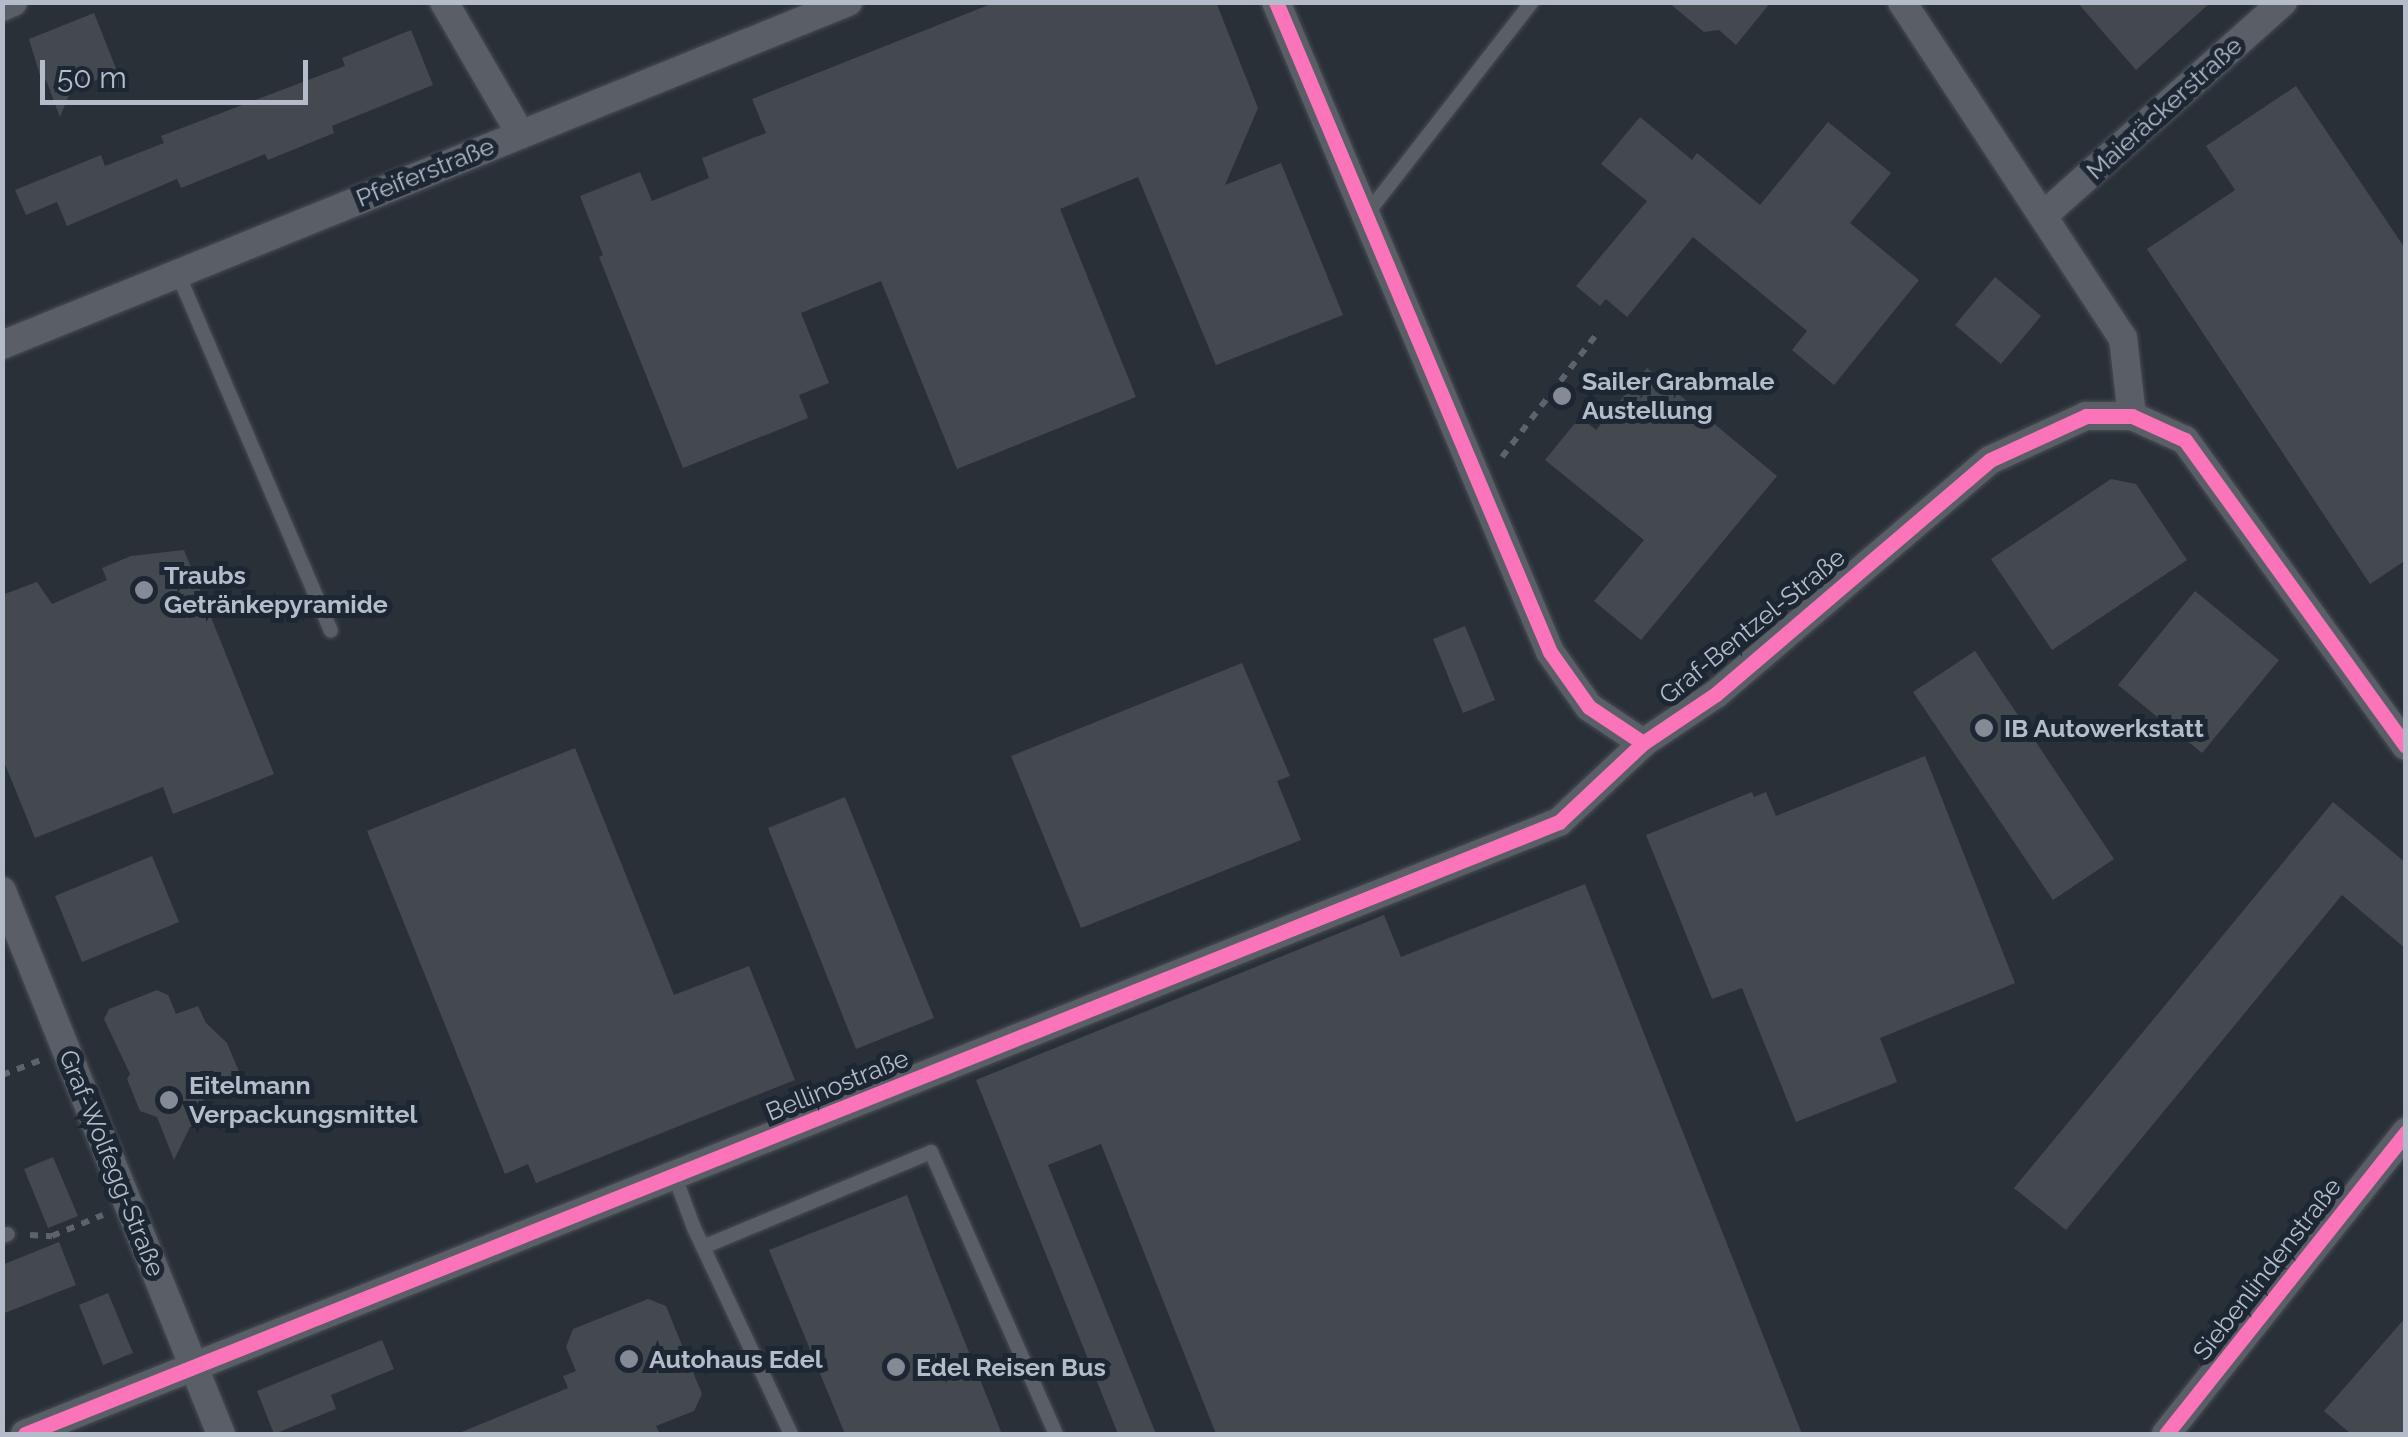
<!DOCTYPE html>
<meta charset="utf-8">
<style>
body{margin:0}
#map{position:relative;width:2408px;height:1437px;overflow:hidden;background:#2a3038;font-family:Raleway,sans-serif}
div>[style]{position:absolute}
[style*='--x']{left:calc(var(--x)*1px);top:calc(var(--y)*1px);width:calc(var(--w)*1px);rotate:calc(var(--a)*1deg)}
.building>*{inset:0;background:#444950}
.path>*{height:6px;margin-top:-3px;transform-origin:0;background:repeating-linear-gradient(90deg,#5d636a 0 8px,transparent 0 16px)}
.roads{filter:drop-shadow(0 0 2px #484c53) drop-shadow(0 0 2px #484c53)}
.lane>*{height:14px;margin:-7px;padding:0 7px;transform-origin:7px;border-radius:7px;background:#5a5e66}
.street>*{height:28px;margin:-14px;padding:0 14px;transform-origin:14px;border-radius:14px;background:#5a5e66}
.cycleway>*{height:15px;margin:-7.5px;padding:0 7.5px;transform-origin:7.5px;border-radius:7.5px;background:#fb73b8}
.dots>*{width:28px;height:28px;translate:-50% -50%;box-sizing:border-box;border:5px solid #1d2633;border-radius:50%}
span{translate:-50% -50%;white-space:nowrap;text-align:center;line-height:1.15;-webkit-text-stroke:10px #1d2633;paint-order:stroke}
.street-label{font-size:25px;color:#b4bcc9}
.poi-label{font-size:25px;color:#b4bcc9;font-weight:700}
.left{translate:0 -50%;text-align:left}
.frame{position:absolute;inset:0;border:5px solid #b4bcc9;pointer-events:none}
.scale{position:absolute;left:40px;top:60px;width:268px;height:45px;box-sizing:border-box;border:5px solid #b4bcc9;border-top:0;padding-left:12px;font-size:30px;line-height:35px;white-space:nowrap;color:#b4bcc9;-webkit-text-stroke:8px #1d2633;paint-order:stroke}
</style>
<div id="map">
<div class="building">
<i style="clip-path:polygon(996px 2px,1216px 2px,1258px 108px,1225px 185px,1281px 163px,1343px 315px,1216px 365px,1138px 177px,1060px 209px,1136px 397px,957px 469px,881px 281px,801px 313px,829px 383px,799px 395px,808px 418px,683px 468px,599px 257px,603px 255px,580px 196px,640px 172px,652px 201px,709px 178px,702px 158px,766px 133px,752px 99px)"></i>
<i style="clip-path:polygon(1668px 2px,1771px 2px,1736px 45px,1719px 30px,1704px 32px)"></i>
<i style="clip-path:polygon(2077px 2px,2211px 2px,2136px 70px)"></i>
<i style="clip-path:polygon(94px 13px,125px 91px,99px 79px,71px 90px,60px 117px,46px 80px,42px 82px,29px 39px)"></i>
<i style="clip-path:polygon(411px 30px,433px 85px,332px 126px,334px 133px,268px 160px,265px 154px,181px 188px,177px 179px,67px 226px,57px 202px,26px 215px,15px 190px,101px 155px,105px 166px,164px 143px,161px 136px,345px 66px,342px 58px)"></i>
<i style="clip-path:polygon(2296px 86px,2406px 250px,2406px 560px,2370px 584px,2147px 249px,2235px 190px,2206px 146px)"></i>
<i style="clip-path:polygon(1640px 117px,1692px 160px,1697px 153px,1760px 205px,1828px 122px,1891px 173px,1850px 223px,1919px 280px,1834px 385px,1792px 350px,1807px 331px,1693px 237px,1627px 317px,1606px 299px,1600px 306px,1576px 286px,1647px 201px,1601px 164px)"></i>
<i style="clip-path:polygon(1995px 277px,2041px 316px,2001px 364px,1955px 325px)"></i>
<i style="clip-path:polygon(1647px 368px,1777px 476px,1641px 640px,1594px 601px,1644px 540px,1545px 460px,1580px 417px,1596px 430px)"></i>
<i style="clip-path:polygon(2111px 479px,2136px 484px,2187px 560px,2052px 650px,1991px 559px)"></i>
<i style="clip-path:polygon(184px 550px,274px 774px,173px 814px,163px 787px,35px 838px,2px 757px,2px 595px,37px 582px,52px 604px,107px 580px,102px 568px,131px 556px)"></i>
<i style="clip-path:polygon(2195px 591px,2279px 660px,2202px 753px,2118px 685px)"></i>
<i style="clip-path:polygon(1465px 626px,1495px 700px,1463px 713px,1433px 639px)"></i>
<i style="clip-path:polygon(1975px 651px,2114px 859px,2053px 900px,1913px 692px)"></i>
<i style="clip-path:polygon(1242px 663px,1290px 776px,1277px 781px,1301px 840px,1081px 928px,1011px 756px)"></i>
<i style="clip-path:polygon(575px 748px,674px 995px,749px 966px,795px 1080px,536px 1183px,528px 1164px,505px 1174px,367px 831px)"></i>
<i style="clip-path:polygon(1925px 756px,2015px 983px,1880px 1038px,1897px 1082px,1796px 1122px,1742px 988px,1712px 999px,1646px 835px,1752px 792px,1754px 797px,1766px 792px,1776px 816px)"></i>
<i style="clip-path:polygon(845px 797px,934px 1018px,856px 1049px,768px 828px)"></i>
<i style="clip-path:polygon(2333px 802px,2406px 863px,2406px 949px,2342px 895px,2066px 1230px,2014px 1188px)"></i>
<i style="clip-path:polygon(152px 856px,179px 922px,82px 962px,55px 896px)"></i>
<i style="clip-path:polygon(1585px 884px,1802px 1434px,1216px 1434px,1101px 1144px,1048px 1165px,1156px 1434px,1118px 1434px,976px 1080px,1384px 915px,1401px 957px)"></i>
<i style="clip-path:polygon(157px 990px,168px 995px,176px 1014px,198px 1006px,206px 1023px,227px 1043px,240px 1074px,199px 1091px,208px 1111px,203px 1121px,190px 1127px,174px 1160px,157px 1117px,140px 1111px,127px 1079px,130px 1074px,104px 1019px,109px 1009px)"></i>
<i style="clip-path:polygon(53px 1157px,78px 1216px,48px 1228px,24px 1169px)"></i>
<i style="clip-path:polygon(907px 1195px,931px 1258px,1002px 1434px,845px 1434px,769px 1250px)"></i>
<i style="clip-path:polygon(59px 1242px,76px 1285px,2px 1314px,2px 1265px)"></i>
<i style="clip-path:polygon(108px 1293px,133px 1353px,103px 1365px,79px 1305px)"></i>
<i style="clip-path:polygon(648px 1299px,666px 1306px,702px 1394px,694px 1411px,656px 1426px,660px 1434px,457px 1434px,568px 1388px,563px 1376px,576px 1371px,566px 1347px,573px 1329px)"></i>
<i style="clip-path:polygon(2406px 1317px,2406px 1434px,2351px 1434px,2324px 1411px)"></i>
<i style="clip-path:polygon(382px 1340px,394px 1369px,331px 1395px,336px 1409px,274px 1434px,257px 1391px)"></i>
</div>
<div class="path">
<i style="--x:1502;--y:457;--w:154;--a:-52.4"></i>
<i style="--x:2;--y:1075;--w:40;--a:-21"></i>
<i style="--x:30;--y:1235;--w:22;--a:3"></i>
<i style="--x:52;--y:1236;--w:55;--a:-22.4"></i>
</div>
<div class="roads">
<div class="lane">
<i style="--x:1366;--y:215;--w:270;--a:-52.1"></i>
<i style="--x:178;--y:274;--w:388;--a:66.8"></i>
<i style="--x:675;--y:1177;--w:54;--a:69.6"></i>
<i style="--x:694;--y:1228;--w:228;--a:64.8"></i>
<i style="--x:2;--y:1236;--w:6;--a:-18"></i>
<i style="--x:703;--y:1247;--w:247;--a:-22.6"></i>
<i style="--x:931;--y:1152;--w:308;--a:66.1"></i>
</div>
<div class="street">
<i style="--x:444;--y:2;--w:151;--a:59.9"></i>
<i style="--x:1276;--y:2;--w:705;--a:67.14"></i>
<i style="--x:1550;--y:652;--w:67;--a:54.7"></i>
<i style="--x:1589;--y:707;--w:65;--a:33.7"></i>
<i style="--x:1643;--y:743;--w:88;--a:-33.9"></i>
<i style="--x:1716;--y:694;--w:360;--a:-40.5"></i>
<i style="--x:1990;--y:460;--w:106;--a:-24.6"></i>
<i style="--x:2086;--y:416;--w:46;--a:0"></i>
<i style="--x:2132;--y:416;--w:58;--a:24.4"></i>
<i style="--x:2185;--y:440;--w:377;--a:54.2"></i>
<i style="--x:1902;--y:2;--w:402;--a:56.7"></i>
<i style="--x:2123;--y:338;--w:79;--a:83.4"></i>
<i style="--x:2;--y:7;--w:12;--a:-24"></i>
<i style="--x:2045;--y:214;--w:319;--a:-41.7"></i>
<i style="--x:2;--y:345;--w:913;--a:-22.07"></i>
<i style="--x:2;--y:891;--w:585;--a:68.04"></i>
<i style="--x:25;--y:1434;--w:1652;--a:-21.75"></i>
<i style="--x:1559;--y:822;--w:115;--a:-43.2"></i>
<i style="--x:2166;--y:1434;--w:386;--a:-51.5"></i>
</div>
</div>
<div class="cycleway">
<i style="--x:1276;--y:2;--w:705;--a:67.14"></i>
<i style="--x:1550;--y:652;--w:67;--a:54.7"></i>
<i style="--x:1589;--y:707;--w:65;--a:33.7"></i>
<i style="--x:1643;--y:743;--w:88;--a:-33.9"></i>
<i style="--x:1716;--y:694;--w:360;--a:-40.5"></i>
<i style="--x:1990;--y:460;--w:106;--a:-24.6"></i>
<i style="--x:2086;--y:416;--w:46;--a:0"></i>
<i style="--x:2132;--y:416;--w:58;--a:24.4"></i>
<i style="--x:2185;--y:440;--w:377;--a:54.2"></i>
<i style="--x:25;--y:1434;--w:1652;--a:-21.75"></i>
<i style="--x:1559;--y:822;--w:115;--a:-43.2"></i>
<i style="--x:2166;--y:1434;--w:386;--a:-51.5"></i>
</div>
<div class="dots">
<i style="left:1562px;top:396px;background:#848b96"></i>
<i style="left:144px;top:590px;background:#848b96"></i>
<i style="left:1984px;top:728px;background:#848b96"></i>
<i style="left:169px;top:1100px;background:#848b96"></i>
<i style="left:629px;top:1359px;background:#848b96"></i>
<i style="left:896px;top:1367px;background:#848b96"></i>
</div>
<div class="street-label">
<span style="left:2164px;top:108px;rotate:-42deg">Maieräckerstraße</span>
<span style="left:425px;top:172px;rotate:-22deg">Pfeiferstraße</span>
<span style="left:1752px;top:626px;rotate:-39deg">Graf-Bentzel-Straße</span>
<span style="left:837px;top:1085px;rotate:-22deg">Bellinostraße</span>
<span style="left:112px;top:1163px;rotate:68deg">Graf-Wolfegg-Straße</span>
<span style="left:2267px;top:1269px;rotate:-52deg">Siebenlindenstraße</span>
</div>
<div class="poi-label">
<span class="left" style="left:1582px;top:396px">Sailer Grabmale<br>Austellung</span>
<span class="left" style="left:164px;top:590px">Traubs<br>Getränkepyramide</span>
<span class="left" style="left:2004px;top:728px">IB Autowerkstatt</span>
<span class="left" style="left:189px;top:1100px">Eitelmann<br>Verpackungsmittel</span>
<span class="left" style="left:649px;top:1359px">Autohaus Edel</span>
<span class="left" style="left:916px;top:1367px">Edel Reisen Bus</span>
</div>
<div class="frame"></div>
<div class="scale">50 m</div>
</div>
